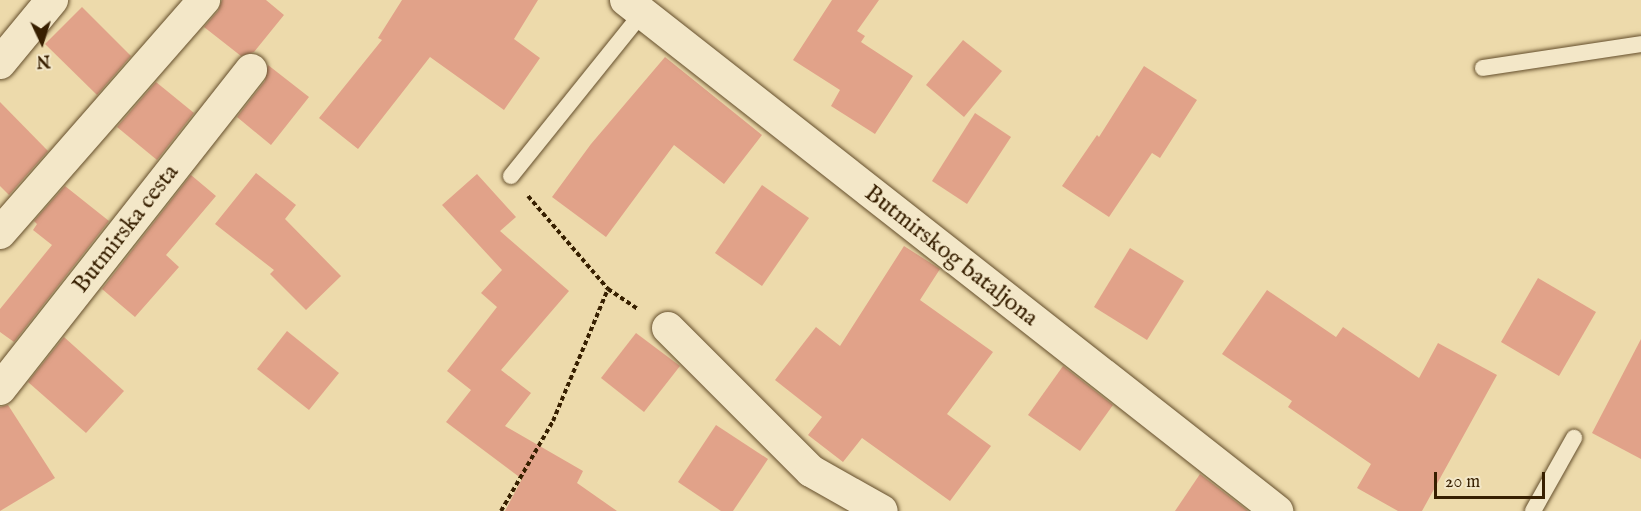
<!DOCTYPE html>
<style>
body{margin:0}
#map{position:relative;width:1641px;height:511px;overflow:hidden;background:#eddaab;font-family:"IM FELL English",serif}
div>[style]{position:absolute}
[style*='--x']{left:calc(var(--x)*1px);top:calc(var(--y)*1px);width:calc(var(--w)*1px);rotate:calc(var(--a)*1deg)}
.building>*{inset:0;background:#e1a289}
.path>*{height:4px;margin-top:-2px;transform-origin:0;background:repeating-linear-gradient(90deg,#371f00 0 4.5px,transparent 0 7.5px)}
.roads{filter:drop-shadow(0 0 2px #644e2b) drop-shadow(0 0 2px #644e2b)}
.lane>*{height:16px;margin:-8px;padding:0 8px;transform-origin:8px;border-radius:8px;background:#f3e7c8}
.street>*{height:32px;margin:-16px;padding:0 16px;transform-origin:16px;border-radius:16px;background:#f3e7c8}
span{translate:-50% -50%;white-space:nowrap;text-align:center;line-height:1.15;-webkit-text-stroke:4.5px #f3e7c8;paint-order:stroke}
.street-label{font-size:24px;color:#371f00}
.north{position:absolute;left:12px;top:12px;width:60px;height:60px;-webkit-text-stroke:4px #f3e7c8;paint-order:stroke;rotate:176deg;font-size:16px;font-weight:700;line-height:24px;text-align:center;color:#371f00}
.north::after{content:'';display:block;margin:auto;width:21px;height:27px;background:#371f00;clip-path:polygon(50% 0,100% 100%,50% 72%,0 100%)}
.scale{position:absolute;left:1434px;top:472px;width:111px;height:27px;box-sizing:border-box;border:3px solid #371f00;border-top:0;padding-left:8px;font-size:18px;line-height:21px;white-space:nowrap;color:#371f00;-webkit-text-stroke:4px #f3e7c8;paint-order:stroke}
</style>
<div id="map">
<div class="building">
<i style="clip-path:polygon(222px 0,266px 0,284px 15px,254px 52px,241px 56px,204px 27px,218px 11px)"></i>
<i style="clip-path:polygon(402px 0,538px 0,514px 39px,540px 58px,504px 110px,430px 57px,358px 149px,319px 118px,382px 40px,378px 38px)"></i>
<i style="clip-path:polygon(832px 0,879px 0,857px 31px,865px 36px,861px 42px,913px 76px,875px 134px,831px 106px,840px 90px,793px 60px)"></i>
<i style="clip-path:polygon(82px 7px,131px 56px,97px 95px,45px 44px)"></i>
<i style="clip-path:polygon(963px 40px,1002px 71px,964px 117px,926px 85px)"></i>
<i style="clip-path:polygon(665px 57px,762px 135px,724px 184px,674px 145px,606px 237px,552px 197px,591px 144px)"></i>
<i style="clip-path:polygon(268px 65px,309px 97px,271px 145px,237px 117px,265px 81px)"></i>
<i style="clip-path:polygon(1144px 66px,1197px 100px,1160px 158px,1152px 153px,1109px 217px,1062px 186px,1097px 135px,1099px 137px)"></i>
<i style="clip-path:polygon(156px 82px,194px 113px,157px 160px,117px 127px)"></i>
<i style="clip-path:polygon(0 102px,48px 151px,9px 195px,0 186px)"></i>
<i style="clip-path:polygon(975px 113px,1011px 137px,967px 204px,932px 181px)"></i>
<i style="clip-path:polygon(256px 173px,296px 205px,285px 219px,341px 276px,306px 310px,270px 274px,274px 270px,215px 224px)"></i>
<i style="clip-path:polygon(477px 174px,516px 217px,500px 231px,569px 291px,501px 370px,531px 393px,505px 426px,583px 471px,577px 483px,617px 511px,505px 511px,522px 479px,446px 422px,471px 390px,447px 371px,497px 307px,481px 293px,502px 270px,442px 205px)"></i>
<i style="clip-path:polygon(191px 175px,216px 196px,166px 255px,179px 267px,135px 317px,102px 289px)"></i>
<i style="clip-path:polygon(762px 185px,809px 218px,762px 286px,715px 253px)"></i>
<i style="clip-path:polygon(65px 186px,109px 221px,14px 342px,0 332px,0 309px,52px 245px,33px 230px,37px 224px,34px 221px)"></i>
<i style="clip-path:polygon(904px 246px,940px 269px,920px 300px,993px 352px,947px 414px,991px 446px,950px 501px,862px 438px,843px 462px,808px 435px,822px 417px,775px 380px,816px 327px,840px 346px)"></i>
<i style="clip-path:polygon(1130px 248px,1184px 281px,1147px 340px,1094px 307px)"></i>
<i style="clip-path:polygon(1538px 278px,1596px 312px,1559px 376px,1501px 342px)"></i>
<i style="clip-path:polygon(1267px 290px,1336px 337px,1343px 327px,1419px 378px,1438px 343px,1497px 375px,1422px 511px,1398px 511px,1357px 488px,1371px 464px,1288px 407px,1292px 401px,1222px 354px)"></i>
<i style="clip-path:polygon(287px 331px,339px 373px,309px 410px,257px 369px)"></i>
<i style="clip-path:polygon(636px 333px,680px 366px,644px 412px,601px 378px)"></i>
<i style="clip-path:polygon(64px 337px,124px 391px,86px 433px,28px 382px)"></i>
<i style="clip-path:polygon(1641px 339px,1641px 459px,1592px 433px)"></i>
<i style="clip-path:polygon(1063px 366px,1113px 405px,1080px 451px,1028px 415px)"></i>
<i style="clip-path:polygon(8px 405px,55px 478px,0 511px,0 407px)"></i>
<i style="clip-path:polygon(716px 425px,768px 459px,733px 511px,721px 511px,678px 482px)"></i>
<i style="clip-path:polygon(1200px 474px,1248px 511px,1175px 511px)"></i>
</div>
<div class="path">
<i style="--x:528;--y:196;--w:123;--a:49.3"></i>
<i style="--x:608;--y:289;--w:37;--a:34"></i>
<i style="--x:501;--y:511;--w:104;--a:-60"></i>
<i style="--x:553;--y:421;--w:143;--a:-67.4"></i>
</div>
<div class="roads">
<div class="lane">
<i style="--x:1483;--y:68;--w:160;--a:-8.6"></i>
<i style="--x:511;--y:176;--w:216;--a:-51.2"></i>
<i style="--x:1533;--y:511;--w:84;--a:-60.7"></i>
</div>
<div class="street">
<i style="--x:626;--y:0;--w:828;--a:38.13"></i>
<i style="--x:0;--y:63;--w:82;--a:-50.5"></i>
<i style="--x:0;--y:233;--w:310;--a:-48.8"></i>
<i style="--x:668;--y:328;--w:202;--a:45"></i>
<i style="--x:811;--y:471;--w:81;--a:29.4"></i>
<i style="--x:0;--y:389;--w:406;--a:-51.8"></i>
</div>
</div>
<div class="street-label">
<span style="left:126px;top:229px;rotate:-52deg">Butmirska cesta</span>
<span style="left:951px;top:256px;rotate:38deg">Butmirskog bataljona</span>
</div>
<div class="north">N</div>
<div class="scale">20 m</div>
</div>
